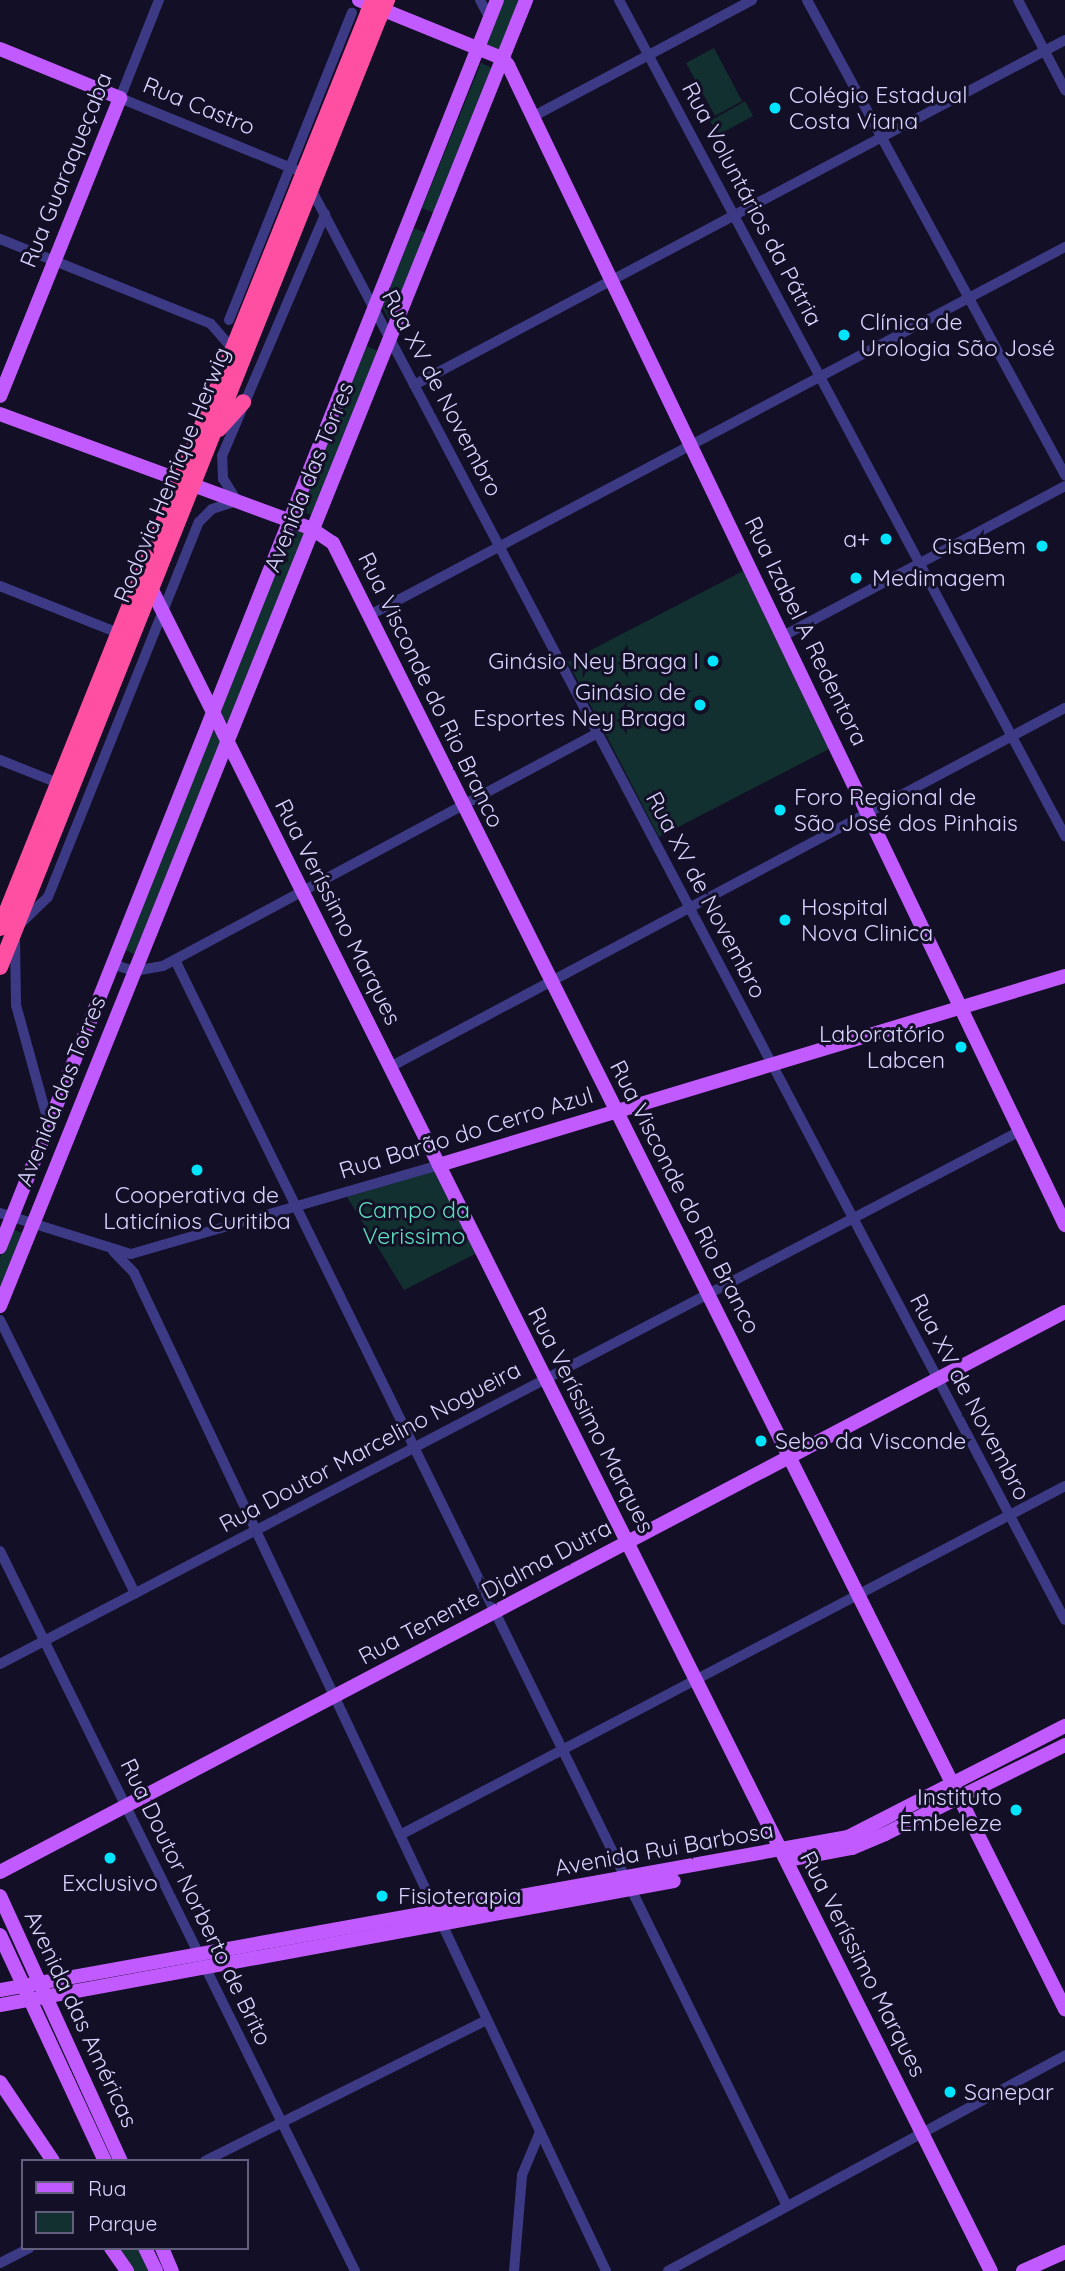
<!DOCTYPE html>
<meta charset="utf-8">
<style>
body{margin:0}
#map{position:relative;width:1065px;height:2271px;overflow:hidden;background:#130f26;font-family:Quicksand,sans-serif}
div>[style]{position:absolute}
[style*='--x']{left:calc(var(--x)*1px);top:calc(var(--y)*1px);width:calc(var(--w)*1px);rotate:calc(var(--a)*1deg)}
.green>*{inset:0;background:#12302f}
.minor>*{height:10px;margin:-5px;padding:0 5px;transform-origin:5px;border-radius:5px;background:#3d3a85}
.major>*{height:14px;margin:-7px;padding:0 7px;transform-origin:7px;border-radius:7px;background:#c25bff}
.highway>*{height:16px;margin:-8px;padding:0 8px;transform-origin:8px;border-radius:8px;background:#ff4fa3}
.highway-bridge>*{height:16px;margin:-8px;padding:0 8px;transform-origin:8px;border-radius:8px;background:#ff4fa3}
.dots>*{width:19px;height:19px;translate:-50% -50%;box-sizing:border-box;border:4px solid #130f26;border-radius:50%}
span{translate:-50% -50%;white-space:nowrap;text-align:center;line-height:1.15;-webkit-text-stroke:6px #130f26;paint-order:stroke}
.poi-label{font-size:23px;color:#d9d4ff}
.left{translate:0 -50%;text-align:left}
.right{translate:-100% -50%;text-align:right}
.street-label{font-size:23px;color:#d9d4ff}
.park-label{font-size:23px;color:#5fe0c0}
.legend{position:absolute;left:21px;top:2159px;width:228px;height:91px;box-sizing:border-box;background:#130f26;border:2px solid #625e7d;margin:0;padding:9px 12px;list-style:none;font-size:21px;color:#d9d4ff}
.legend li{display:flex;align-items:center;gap:14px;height:35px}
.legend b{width:35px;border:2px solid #625e7d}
</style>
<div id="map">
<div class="green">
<i style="clip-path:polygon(504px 0,521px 0,499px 53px,486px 45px)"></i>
<i style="clip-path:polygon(714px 48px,742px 101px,715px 116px,686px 63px)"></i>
<i style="clip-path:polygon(481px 63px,495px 69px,436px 214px,422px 208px)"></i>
<i style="clip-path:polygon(745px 101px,753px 116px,718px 135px,710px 121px)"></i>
<i style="clip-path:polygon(414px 228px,428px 234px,391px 323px,382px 307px)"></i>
<i style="clip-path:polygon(366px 346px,378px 351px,312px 515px,300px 511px)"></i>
<i style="clip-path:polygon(291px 529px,306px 534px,229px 724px,218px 712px)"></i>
<i style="clip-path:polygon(745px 570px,831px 748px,659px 837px,568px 662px)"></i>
<i style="clip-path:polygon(212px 730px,223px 741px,134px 954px,125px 950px)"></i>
<i style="clip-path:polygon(437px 1170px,479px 1252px,404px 1290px,347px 1197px)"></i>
<i style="clip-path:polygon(12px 1229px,25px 1234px,0 1297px,0 1258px)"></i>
<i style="clip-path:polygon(118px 2248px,138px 2248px,149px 2271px,133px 2271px)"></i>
</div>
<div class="minor">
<i style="--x:159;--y:0;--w:105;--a:111.7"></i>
<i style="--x:120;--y:98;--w:188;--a:22.2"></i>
<i style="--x:480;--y:0;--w:21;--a:62"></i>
<i style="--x:619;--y:0;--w:948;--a:61.92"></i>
<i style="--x:807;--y:0;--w:541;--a:61.49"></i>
<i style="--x:1018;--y:0;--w:102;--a:62.4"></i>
<i style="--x:534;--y:116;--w:247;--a:-28"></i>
<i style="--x:311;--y:189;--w:1617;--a:62.22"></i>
<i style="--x:0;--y:239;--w:227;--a:21.9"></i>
<i style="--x:211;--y:324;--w:33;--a:49"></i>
<i style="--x:229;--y:320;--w:331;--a:-68.2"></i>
<i style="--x:414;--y:385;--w:737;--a:-27.92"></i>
<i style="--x:0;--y:586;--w:127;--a:21.7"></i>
<i style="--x:368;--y:616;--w:789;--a:-27.9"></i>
<i style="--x:783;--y:636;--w:319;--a:-28"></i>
<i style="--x:0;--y:760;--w:62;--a:21.6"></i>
<i style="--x:19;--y:925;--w:40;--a:-44"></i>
<i style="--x:48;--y:897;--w:404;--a:-68.1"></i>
<i style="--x:199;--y:522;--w:18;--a:-45"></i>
<i style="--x:212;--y:509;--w:26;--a:-18"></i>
<i style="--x:237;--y:501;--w:26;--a:-122"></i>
<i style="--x:223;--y:479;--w:23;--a:-92"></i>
<i style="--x:222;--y:456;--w:263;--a:-66.9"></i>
<i style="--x:15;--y:940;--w:65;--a:89.1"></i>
<i style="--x:16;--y:1005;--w:124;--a:74.6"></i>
<i style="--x:175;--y:960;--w:1024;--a:63.86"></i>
<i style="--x:112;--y:964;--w:23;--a:18"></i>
<i style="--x:134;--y:971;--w:29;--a:-10"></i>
<i style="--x:163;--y:966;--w:493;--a:-28.2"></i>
<i style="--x:390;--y:1067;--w:765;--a:-28.01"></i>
<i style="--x:0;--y:1213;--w:137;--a:17.4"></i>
<i style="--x:131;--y:1254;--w:321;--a:-16.1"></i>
<i style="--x:113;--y:1251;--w:30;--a:46"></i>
<i style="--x:134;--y:1273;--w:708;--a:64.67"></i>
<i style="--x:0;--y:1320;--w:305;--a:63.7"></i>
<i style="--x:0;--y:1551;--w:803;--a:63.75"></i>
<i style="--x:0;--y:1664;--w:1151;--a:-27.59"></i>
<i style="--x:400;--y:1835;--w:751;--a:-27.69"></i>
<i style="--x:631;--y:1889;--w:353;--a:63.8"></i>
<i style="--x:442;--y:1924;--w:384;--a:64.7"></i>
<i style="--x:205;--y:2161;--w:315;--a:-26.6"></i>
<i style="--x:0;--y:2263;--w:33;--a:-27"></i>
<i style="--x:514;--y:2271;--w:96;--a:-85.2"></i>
<i style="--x:522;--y:2175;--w:47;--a:-67.3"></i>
<i style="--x:668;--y:2271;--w:452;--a:-28.5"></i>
</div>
<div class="major">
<i style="--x:359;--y:0;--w:154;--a:22.1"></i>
<i style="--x:502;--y:58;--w:9;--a:49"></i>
<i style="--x:508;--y:65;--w:1287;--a:64.35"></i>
<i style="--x:0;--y:49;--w:130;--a:22.2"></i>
<i style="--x:120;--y:98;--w:321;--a:111.9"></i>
<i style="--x:0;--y:414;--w:333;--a:20.2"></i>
<i style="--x:312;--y:529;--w:25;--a:34"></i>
<i style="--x:333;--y:543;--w:1639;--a:63.47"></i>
<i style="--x:151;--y:588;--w:1881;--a:63.48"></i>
<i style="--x:439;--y:1165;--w:654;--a:-16.8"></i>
<i style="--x:0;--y:1247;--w:1342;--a:-68.27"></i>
<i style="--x:0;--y:1306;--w:1408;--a:-68.06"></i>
<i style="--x:787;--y:1860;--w:66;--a:-10.5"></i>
<i style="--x:852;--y:1848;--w:36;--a:-23"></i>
<i style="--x:885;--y:1834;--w:201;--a:-26.3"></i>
<i style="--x:0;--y:1872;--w:1203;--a:-27.74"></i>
<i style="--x:0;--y:1896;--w:291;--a:65.5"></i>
<i style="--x:0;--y:1935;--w:249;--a:65.1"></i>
<i style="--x:0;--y:1990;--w:862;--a:-10.23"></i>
<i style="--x:848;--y:1837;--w:244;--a:-27.1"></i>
<i style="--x:0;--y:2005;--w:685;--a:-10.42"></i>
<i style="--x:0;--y:2082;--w:95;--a:56.1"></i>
<i style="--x:111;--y:2248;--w:28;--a:55"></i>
<i style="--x:145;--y:2248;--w:25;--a:64"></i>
<i style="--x:162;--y:2248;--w:25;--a:67"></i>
<i style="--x:1023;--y:2271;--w:46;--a:-24.3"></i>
</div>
<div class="highway">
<i style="--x:219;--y:429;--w:36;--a:-48"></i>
<i style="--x:0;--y:928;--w:986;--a:-68.09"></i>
<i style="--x:0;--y:967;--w:1022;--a:-68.23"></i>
</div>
<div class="highway-bridge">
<i style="--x:368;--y:13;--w:14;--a:-69"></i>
<i style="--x:379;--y:18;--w:20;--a:-66"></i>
</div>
<div class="dots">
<i style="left:775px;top:108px;background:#00e5ff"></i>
<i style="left:844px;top:335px;background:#00e5ff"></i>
<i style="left:886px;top:539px;background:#00e5ff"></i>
<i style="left:1042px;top:546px;background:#00e5ff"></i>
<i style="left:856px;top:578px;background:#00e5ff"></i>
<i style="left:713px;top:661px;background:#00e5ff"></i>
<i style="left:700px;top:705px;background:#00e5ff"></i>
<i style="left:780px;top:810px;background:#00e5ff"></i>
<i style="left:785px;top:920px;background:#00e5ff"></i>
<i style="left:961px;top:1047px;background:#00e5ff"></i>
<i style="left:197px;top:1170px;background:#00e5ff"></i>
<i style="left:761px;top:1441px;background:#00e5ff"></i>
<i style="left:1016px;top:1810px;background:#00e5ff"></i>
<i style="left:110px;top:1858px;background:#00e5ff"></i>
<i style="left:382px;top:1896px;background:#00e5ff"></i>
<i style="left:950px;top:2092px;background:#00e5ff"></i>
</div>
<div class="poi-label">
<span class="left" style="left:789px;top:108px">Colégio Estadual<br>Costa Viana</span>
<span class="left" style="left:860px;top:335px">Clínica de<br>Urologia São José</span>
<span class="right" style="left:870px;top:539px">a+</span>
<span class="right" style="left:1026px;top:546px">CisaBem</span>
<span class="left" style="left:872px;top:578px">Medimagem</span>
<span class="right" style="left:699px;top:661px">Ginásio Ney Braga I</span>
<span class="right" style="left:686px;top:705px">Ginásio de<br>Esportes Ney Braga</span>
<span class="left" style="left:794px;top:810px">Foro Regional de<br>São José dos Pinhais</span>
<span class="left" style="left:801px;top:920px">Hospital<br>Nova Clinica</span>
<span class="right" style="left:945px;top:1047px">Laboratório<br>Labcen</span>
<span style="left:197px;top:1208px">Cooperativa de<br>Laticínios Curitiba</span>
<span class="left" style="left:775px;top:1441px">Sebo da Visconde</span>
<span class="right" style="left:1002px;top:1810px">Instituto<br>Embeleze</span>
<span style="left:110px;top:1883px">Exclusivo</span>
<span class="left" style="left:398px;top:1896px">Fisioterapia</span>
<span class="left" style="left:964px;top:2092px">Sanepar</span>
</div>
<div class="street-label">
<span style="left:199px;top:106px;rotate:22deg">Rua Castro</span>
<span style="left:66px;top:170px;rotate:-68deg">Rua Guaraqueçaba</span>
<span style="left:752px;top:204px;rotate:62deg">Rua Voluntários da Pátria</span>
<span style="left:442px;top:393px;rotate:62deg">Rua XV de Novembro</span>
<span style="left:172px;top:475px;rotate:-68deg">Rodovia Henrique Herwig</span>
<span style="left:309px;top:477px;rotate:-68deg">Avenida das Torres</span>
<span style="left:806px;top:631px;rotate:64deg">Rua Izabel A Redentora</span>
<span style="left:431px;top:690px;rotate:64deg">Rua Visconde do Rio Branco</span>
<span style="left:706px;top:895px;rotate:62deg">Rua XV de Novembro</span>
<span style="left:338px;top:912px;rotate:63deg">Rua Veríssimo Marques</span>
<span style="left:61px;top:1091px;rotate:-68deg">Avenida das Torres</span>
<span style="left:466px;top:1133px;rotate:-17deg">Rua Barão do Cerro Azul</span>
<span style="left:685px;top:1197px;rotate:63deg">Rua Visconde do Rio Branco</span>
<span style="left:970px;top:1397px;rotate:62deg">Rua XV de Novembro</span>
<span style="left:591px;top:1420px;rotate:63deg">Rua Veríssimo Marques</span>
<span style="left:370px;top:1447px;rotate:-28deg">Rua Doutor Marcelino Nogueira</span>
<span style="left:485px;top:1592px;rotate:-28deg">Rua Tenente Djalma Dutra</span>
<span style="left:664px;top:1849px;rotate:-10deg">Avenida Rui Barbosa</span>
<span style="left:196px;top:1902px;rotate:64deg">Rua Doutor Norberto de Brito</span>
<span style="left:863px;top:1964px;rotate:63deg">Rua Veríssimo Marques</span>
<span style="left:81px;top:2019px;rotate:65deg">Avenida das Américas</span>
</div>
<div class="park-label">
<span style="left:414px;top:1223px">Campo da<br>Verissimo</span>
</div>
<ul class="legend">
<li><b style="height:9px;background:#c25bff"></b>Rua</li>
<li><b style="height:19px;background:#12302f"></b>Parque</li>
</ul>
</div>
